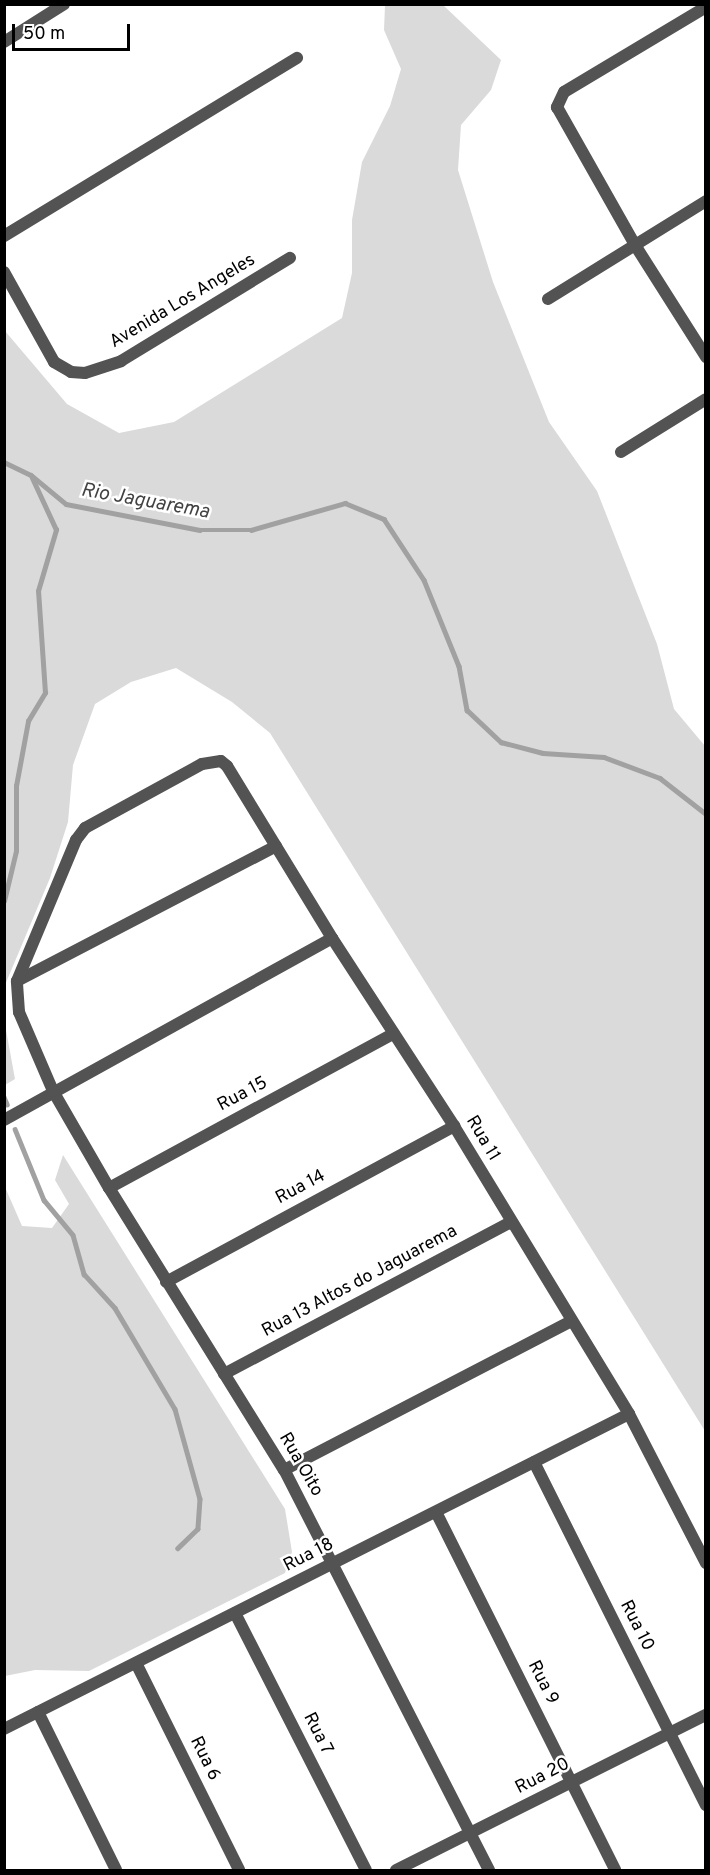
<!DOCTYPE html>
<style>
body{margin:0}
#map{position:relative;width:710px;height:1875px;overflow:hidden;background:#fff;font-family:Overpass,sans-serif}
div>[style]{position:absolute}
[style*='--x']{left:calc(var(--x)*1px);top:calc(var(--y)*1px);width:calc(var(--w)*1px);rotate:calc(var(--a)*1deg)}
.green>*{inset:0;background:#dadada}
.stream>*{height:4.5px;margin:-2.25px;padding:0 2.25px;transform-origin:2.25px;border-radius:2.25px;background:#a1a1a1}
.minor>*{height:12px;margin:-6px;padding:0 6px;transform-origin:6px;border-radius:6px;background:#535353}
span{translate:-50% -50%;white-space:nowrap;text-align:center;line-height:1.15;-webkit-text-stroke:5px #fff;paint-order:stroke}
.street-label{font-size:18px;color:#000}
.water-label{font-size:20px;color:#424242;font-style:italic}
.frame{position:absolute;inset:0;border:6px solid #000;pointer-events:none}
.scale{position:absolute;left:12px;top:24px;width:118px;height:27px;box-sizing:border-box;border:3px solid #000;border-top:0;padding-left:8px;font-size:18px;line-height:21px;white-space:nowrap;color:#000;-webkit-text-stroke:4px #fff;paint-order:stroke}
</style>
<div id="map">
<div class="green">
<i style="clip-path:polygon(385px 5px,443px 5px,501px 60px,491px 90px,461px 125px,458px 170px,493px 282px,549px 422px,597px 491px,657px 644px,674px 709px,705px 746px,705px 1431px,270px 733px,232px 702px,176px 668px,131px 682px,95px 704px,73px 765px,68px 822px,50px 878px,5px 985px,5px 331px,67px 404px,119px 433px,174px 422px,342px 318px,352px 273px,352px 220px,362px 162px,390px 106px,401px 69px,384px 30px)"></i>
<i style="clip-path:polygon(4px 1019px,15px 1079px,5px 1085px,4px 1085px)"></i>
<i style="clip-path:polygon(63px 1155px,285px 1509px,292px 1552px,285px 1573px,89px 1671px,35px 1670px,5px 1676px,5px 1187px,22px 1226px,52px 1228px,69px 1204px,55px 1180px)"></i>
</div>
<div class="stream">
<i style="--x:4;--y:462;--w:30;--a:26"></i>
<i style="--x:31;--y:475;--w:45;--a:39.6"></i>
<i style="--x:66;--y:504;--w:136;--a:11"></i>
<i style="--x:200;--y:530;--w:51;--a:0"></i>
<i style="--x:251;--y:530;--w:98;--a:-16"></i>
<i style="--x:345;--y:503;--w:42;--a:22.3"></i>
<i style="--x:384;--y:519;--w:73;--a:56.7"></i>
<i style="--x:424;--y:580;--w:93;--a:67.9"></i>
<i style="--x:459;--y:666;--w:45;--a:79.7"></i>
<i style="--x:467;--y:710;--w:47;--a:43.3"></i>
<i style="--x:501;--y:742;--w:43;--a:14.7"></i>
<i style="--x:543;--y:753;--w:61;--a:3.8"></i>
<i style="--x:604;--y:757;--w:60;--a:20.6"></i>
<i style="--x:660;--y:778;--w:58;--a:38"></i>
<i style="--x:4;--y:901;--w:51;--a:-76.5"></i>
<i style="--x:16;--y:851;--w:65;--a:-90"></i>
<i style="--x:16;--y:786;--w:66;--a:-79.5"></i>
<i style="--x:28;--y:721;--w:33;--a:-59"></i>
<i style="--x:45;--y:693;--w:102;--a:-93.9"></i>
<i style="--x:38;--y:591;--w:64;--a:-73.6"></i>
<i style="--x:56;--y:530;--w:57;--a:-114.8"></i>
<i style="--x:4;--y:1097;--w:8;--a:67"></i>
<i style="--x:15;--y:1129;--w:77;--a:67.8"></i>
<i style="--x:44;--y:1200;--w:45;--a:50.4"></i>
<i style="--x:73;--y:1235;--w:41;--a:74.2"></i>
<i style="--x:84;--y:1274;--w:46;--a:47.6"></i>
<i style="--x:115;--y:1308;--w:117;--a:59.3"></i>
<i style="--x:175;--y:1409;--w:93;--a:74.5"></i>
<i style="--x:200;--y:1499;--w:30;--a:94"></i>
<i style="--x:198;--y:1529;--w:28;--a:136"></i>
</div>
<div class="minor">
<i style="--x:706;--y:7;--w:165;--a:149.1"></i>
<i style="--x:564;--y:92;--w:17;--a:115"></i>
<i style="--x:557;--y:107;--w:159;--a:60.5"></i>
<i style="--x:635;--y:245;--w:133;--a:57.6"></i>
<i style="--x:4;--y:42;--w:71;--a:-32.3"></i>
<i style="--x:4;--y:236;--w:343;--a:-31.3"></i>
<i style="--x:4;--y:272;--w:103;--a:60.9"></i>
<i style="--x:54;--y:362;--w:20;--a:30"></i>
<i style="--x:71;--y:372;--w:14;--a:4"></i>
<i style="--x:85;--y:373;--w:38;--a:-18"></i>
<i style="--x:121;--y:361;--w:198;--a:-31.4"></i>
<i style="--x:548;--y:299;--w:186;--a:-31.8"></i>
<i style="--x:621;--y:452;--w:100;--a:-31.9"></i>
<i style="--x:17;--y:981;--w:292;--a:-27.5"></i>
<i style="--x:4;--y:1120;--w:375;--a:-29"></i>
<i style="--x:109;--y:1188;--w:324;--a:-28.5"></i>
<i style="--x:166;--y:1282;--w:328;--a:-28.4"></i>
<i style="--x:224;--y:1374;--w:325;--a:-27.9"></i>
<i style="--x:534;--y:1462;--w:384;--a:63.4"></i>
<i style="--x:284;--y:1470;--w:324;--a:-27.4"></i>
<i style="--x:436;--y:1512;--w:400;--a:63.4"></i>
<i style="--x:235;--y:1613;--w:288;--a:63"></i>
<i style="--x:136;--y:1663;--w:231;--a:63.5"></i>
<i style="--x:38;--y:1712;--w:176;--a:63.7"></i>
<i style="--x:4;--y:1729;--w:700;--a:-26.75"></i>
<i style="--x:396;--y:1870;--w:347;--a:-26.6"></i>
<i style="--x:489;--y:1870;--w:449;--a:-117.1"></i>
<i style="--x:284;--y:1470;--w:332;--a:-121.8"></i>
<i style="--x:109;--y:1188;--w:112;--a:-120"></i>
<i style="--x:53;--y:1091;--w:86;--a:-113.3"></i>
<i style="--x:19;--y:1012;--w:31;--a:-94"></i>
<i style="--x:17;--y:981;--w:153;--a:-67.3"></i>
<i style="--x:76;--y:840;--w:15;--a:-53"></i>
<i style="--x:85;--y:828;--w:133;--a:-28.7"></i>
<i style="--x:202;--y:764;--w:19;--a:-9"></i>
<i style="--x:221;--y:761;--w:8;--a:40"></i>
<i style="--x:227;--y:766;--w:202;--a:58.6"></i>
<i style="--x:332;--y:938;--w:224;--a:57"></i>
<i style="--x:454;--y:1126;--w:337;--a:58.7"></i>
<i style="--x:629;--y:1414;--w:168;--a:62.7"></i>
</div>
<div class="street-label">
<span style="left:183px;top:302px;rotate:-31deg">Avenida Los Angeles</span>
<span style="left:243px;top:1095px;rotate:-28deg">Rua 15</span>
<span style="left:482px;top:1139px;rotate:59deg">Rua 11</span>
<span style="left:301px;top:1188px;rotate:-28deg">Rua 14</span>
<span style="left:360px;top:1282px;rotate:-28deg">Rua 13 Altos do Jaguarema</span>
<span style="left:300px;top:1465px;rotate:60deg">Rua Oito</span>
<span style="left:309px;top:1556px;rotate:-27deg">Rua 18</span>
<span style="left:636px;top:1626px;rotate:63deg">Rua 10</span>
<span style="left:542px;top:1683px;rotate:63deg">Rua 9</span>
<span style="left:317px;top:1734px;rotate:63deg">Rua 7</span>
<span style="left:204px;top:1759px;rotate:64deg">Rua 6</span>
<span style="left:543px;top:1777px;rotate:-27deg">Rua 20</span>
</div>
<div class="water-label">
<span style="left:145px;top:502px;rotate:10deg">Rio Jaguarema</span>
</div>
<div class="frame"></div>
<div class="scale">50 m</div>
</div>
